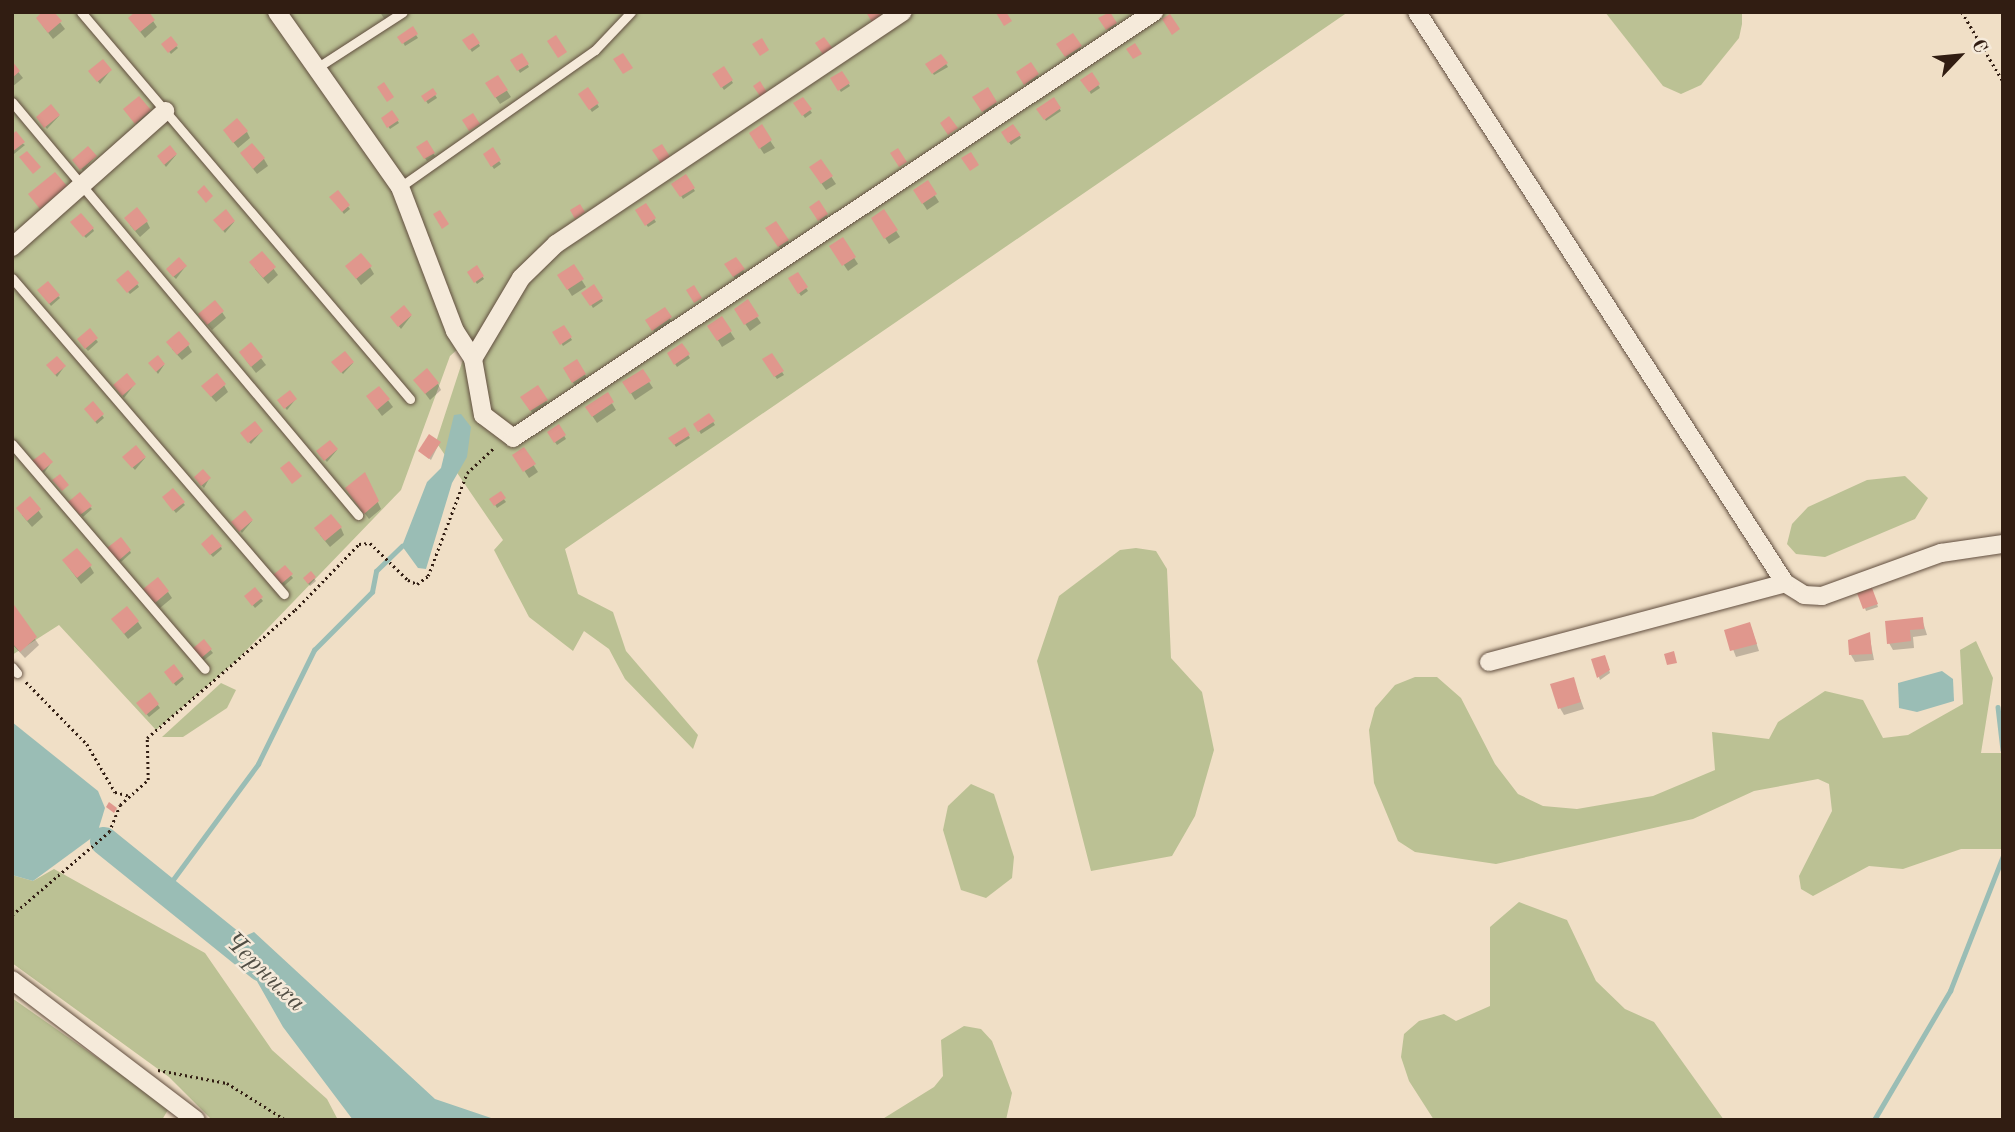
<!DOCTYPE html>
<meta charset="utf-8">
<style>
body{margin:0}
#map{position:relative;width:2015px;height:1132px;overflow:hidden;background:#f0dfc6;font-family:"Old Standard TT",serif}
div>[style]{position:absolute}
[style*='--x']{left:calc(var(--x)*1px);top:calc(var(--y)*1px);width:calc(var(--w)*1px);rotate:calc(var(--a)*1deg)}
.green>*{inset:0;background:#bbc194}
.water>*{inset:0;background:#9abdb5}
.shadow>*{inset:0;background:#0003}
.stream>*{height:4.5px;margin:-2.25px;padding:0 2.25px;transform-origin:2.25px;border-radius:2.25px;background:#9abdb5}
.river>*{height:28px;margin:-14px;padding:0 14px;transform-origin:14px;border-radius:14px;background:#9abdb5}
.building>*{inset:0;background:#e0978d}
.path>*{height:2.5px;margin-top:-1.25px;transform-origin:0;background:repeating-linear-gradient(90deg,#311d12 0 2px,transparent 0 5.5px)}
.roads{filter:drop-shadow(0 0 2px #614e3f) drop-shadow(0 0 2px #614e3f)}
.service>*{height:9px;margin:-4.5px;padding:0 4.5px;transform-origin:4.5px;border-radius:4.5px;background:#f5eada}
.minor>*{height:18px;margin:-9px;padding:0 9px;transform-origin:9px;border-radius:9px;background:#f5eada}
span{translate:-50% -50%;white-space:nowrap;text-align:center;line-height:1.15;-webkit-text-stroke:5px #f5eada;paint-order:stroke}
.water-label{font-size:26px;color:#504d43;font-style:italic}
.frame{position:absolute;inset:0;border:14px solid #311d12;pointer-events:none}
.north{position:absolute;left:1924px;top:21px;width:70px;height:70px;-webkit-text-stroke:5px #f5eada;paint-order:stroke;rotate:64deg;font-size:19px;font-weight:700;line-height:28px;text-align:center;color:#311d12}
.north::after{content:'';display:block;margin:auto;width:24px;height:32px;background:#311d12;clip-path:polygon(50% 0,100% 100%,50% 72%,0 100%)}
</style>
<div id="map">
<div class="green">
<i style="clip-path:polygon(12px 12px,1348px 12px,565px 549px,578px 594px,613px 612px,626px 651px,698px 735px,693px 749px,625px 679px,609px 649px,584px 631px,573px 651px,529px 617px,494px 550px,503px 540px,436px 442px,470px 338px,450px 356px,401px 490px,238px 659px,156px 730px,59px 625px,12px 655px)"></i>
<i style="clip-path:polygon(1605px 12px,1742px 12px,1742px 24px,1739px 38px,1701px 85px,1681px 94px,1663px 86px)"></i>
<i style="clip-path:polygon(1905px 476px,1928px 498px,1915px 519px,1825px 557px,1796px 554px,1787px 544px,1792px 524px,1808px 507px,1867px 480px)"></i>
<i style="clip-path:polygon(1136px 548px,1156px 551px,1167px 569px,1171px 658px,1202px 692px,1214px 750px,1195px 816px,1172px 856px,1091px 871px,1037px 661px,1059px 596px,1120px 550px)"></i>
<i style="clip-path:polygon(1976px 641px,1993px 678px,1981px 753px,2003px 753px,2003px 849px,1961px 849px,1903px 869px,1869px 866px,1813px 896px,1801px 889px,1799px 876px,1832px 811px,1829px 784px,1818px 779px,1754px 791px,1693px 819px,1496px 864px,1415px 852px,1398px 841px,1374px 783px,1369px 730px,1375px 708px,1395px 685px,1415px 677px,1437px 677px,1461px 698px,1495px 764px,1518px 794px,1543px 806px,1577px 809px,1653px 796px,1715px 770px,1712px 732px,1769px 739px,1778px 722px,1825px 691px,1863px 700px,1883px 738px,1908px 735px,1963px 704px,1960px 650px)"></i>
<i style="clip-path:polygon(221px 683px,236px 690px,227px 708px,183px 737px,162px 737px)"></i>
<i style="clip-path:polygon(971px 784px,994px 794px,1014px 857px,1012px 878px,986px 898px,961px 890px,943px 830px,948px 806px)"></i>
<i style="clip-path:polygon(54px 869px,205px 953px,272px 1050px,327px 1099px,338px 1120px,212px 1120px,169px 1077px,12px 963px,12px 875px,33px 881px)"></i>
<i style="clip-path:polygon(1519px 902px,1567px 920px,1596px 981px,1625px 1009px,1654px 1022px,1724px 1120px,1434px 1120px,1409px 1081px,1401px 1057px,1404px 1034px,1419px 1021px,1444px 1014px,1456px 1021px,1490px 1006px,1490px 927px)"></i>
<i style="clip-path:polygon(12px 998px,169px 1108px,162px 1120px,12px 1120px)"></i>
<i style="clip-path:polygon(964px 1026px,981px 1029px,992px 1041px,1012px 1093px,1006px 1120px,881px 1120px,934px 1087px,943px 1076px,941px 1040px)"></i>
</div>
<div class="water">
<i style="clip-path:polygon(461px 414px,471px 427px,467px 457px,452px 483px,426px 569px,418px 568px,402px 546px,427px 482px,441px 468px,454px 415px)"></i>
<i style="clip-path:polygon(1942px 671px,1953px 679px,1954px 701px,1917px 712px,1899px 708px,1898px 683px)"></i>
<i style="clip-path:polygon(12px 722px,98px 791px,105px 808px,97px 834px,33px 881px,12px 875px)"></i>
<i style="clip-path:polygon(254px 932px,435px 1099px,497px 1120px,353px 1120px,283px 1027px,234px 941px)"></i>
</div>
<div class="shadow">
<i style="clip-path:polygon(52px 12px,65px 29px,53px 39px,42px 25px)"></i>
<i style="clip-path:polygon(380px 12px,398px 12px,385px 20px)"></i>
<i style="clip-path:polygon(1109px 13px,1117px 26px,1109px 32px,1101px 19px)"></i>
<i style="clip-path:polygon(130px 19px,153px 21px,157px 27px,145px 38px)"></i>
<i style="clip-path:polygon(412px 29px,418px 38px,405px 46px,400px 37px)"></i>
<i style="clip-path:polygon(473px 35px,480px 46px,472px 52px,465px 41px)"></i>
<i style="clip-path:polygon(1073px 35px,1084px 54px,1070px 63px,1059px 45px)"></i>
<i style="clip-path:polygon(164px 45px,176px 46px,178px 48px,171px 54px)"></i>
<i style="clip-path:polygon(521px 55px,529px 67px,520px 73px,513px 61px)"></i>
<i style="clip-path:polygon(941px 56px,948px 67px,934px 75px,928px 65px)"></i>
<i style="clip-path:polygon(12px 64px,23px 78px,12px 87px)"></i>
<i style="clip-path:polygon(1030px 64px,1039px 78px,1027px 86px,1018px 72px)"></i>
<i style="clip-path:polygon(724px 68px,733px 83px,724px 90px,714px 75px)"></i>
<i style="clip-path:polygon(110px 71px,100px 84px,92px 74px)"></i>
<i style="clip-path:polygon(841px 73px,850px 86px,841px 92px,832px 79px)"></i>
<i style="clip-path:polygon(1091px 74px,1100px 88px,1091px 94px,1083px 80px)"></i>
<i style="clip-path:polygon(498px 77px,511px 97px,500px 104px,487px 84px)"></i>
<i style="clip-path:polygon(588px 89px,599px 107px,592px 112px,580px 94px)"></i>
<i style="clip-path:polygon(432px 90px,437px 98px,428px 104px,423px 96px)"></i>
<i style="clip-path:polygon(987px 90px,1000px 109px,987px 118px,975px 98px)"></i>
<i style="clip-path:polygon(803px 99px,812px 113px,805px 118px,796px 104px)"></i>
<i style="clip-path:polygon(1053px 99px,1061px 111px,1046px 121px,1039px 109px)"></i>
<i style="clip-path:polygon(125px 109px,149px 111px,153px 118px,140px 129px)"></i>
<i style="clip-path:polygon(392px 113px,399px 123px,390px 129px,383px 119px)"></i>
<i style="clip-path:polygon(59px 116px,47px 129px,40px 120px)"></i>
<i style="clip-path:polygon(1013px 126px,1021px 138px,1011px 145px,1003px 133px)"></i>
<i style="clip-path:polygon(761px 127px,775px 148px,764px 154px,751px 134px)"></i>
<i style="clip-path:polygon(247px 132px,250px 138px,238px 148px,229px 137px)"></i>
<i style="clip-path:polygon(12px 137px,25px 145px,14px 154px,12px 152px)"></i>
<i style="clip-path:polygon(426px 143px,435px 156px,427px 161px,418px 148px)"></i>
<i style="clip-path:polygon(492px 150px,501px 164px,494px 169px,485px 155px)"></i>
<i style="clip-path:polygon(242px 154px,264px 159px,268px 166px,257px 174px)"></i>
<i style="clip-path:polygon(176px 155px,166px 167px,160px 159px)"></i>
<i style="clip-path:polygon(95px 157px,83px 171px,76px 163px)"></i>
<i style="clip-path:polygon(821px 161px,836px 184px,826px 190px,815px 174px)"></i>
<i style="clip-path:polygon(685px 177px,695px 191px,683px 199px,674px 184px)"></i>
<i style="clip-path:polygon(927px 183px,939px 202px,927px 210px,915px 191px)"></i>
<i style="clip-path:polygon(337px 193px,350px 209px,344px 214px,333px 200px)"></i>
<i style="clip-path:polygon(819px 203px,828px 218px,821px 222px,811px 208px)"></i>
<i style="clip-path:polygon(646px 206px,656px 222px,648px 227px,637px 211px)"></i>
<i style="clip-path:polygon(884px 212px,900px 237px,889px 244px,873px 219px)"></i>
<i style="clip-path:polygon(147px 222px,150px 228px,140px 237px,130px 225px)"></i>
<i style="clip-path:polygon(234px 222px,225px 233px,217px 223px)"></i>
<i style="clip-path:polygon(74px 225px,93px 229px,94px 231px,86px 238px)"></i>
<i style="clip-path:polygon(768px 228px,788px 241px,791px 247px,783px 253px)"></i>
<i style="clip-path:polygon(842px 239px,858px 264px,848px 271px,831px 246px)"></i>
<i style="clip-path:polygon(262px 253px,278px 275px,268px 284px,255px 269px)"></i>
<i style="clip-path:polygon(736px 259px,745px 273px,735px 279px,727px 265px)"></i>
<i style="clip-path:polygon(347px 266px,370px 267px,374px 274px,361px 285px)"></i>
<i style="clip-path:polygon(573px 266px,586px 287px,572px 296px,559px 275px)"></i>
<i style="clip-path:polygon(185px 267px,176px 279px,169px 272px)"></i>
<i style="clip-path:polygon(476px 267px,484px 279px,477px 284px,469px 272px)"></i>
<i style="clip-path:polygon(797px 274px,808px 291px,801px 296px,790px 279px)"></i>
<i style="clip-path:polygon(120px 283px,137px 284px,139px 287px,130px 294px)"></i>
<i style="clip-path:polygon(594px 287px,603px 301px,593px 308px,584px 293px)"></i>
<i style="clip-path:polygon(41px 293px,58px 296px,60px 298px,51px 306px)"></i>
<i style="clip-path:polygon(747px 302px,761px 323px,750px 331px,740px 316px)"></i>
<i style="clip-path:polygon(664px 309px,674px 325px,657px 336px,647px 320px)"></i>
<i style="clip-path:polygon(222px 312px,226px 318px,212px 330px,204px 321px)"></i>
<i style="clip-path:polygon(411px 316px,401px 329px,394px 320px)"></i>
<i style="clip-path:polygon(722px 319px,735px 339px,722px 347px,710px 327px)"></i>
<i style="clip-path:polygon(564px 327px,572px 340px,563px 346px,555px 333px)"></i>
<i style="clip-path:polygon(89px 331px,98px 342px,88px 351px,80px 342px)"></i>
<i style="clip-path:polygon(188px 345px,192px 352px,182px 360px,172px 349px)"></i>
<i style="clip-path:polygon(251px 345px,266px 365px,256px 373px,245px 359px)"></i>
<i style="clip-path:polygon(682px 345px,690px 358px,677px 367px,669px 354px)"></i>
<i style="clip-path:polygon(771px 355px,784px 375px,777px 379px,764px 360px)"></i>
<i style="clip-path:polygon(576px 361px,589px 381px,577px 389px,565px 369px)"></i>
<i style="clip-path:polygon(353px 363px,343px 374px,335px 365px)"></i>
<i style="clip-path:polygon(164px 365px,158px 374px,152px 366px)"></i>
<i style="clip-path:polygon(64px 367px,57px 377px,50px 368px)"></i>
<i style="clip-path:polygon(642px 371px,653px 388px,635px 400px,625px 383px)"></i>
<i style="clip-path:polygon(415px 380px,438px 384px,441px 390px,430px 400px)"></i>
<i style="clip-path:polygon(134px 385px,124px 398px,116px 388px)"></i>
<i style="clip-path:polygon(224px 385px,228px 392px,216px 402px,208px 393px)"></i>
<i style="clip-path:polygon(379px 388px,393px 407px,382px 416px,368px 397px)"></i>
<i style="clip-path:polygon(538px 388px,550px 407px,535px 417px,526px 404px)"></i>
<i style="clip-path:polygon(607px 395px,616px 410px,597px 423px,587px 408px)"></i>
<i style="clip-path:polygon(295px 400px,287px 410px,281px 403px)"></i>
<i style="clip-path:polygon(93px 403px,104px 418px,97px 424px,88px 412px)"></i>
<i style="clip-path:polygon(709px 415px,715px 425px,701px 434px,695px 424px)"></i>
<i style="clip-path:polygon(559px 427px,566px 439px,557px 445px,549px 433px)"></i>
<i style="clip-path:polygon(684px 430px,690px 438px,676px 447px,671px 439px)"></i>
<i style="clip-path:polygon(261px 432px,251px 444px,244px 437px)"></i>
<i style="clip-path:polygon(439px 444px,431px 460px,422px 453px)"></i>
<i style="clip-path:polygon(337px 450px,327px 462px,320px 454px)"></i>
<i style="clip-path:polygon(524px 450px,538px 472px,529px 478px,515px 456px)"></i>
<i style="clip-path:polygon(145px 458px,135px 470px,126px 460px)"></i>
<i style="clip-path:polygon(51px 463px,44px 473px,36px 464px)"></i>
<i style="clip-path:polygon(209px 479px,204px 488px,197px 480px)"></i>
<i style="clip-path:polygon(368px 481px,381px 509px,369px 519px,351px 495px)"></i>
<i style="clip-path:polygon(500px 494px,506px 502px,497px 508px,492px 499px)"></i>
<i style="clip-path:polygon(30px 499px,43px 517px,32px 527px,22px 515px)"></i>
<i style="clip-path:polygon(165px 500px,183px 503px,185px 505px,176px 513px)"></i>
<i style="clip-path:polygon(72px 505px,90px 507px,92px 509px,83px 517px)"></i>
<i style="clip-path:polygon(252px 521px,242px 533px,235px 525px)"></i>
<i style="clip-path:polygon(341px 528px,344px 535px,330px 547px,320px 535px)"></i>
<i style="clip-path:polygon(204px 547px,221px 547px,222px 549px,213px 557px)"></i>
<i style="clip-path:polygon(111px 551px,130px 551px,131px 553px,121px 562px)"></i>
<i style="clip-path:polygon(64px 561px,90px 566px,94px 573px,81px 584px)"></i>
<i style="clip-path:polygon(285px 568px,293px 578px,284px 586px,277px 578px)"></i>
<i style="clip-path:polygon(311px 574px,316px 581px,310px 586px,306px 581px)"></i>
<i style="clip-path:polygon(254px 590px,263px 601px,255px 608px,248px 599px)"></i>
<i style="clip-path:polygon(168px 592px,172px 598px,160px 608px,150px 596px)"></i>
<i style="clip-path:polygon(1873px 592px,1878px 607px,1866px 611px,1865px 608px)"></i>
<i style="clip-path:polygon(12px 605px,39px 645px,25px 658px,12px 644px)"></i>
<i style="clip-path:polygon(1922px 619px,1927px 635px,1913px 637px,1914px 648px,1893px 650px,1889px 643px)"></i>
<i style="clip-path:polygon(138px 622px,142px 628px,128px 639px,118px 626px)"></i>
<i style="clip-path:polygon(1750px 624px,1759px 651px,1736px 657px,1726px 631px)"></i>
<i style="clip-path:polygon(1869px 634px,1874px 660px,1855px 662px,1851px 655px)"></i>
<i style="clip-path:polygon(204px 642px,213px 653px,203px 661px,196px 652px)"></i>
<i style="clip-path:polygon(1593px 660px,1606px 660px,1610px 673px,1600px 680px)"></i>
<i style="clip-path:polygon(168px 676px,182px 676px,184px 679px,176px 686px)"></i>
<i style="clip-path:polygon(1573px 679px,1584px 709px,1564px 715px,1560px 708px)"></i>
<i style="clip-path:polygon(149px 694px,160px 708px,149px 717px,140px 706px)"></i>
</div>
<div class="stream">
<i style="--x:1998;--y:707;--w:43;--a:83.4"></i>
<i style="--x:166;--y:889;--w:155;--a:-53.6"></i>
<i style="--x:258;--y:764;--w:127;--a:-63.8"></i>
<i style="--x:314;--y:650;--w:82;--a:-45"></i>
<i style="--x:372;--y:592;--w:21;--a:-79"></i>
<i style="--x:376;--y:571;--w:36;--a:-44"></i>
<i style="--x:1874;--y:1120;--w:150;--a:-59.5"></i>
<i style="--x:1950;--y:991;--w:145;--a:-68.6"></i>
</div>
<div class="river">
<i style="--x:104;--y:841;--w:201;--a:38.9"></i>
</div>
<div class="building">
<i style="clip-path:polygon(42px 12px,54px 12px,62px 21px,48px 33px,36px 18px)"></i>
<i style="clip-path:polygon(135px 12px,149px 12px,155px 20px,140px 32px,128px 18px)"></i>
<i style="clip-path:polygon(866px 12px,879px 12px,882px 18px,873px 24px)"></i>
<i style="clip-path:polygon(1006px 12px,1012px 21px,1004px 26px,996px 13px)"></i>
<i style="clip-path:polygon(1110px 12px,1117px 23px,1106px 30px,1098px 18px)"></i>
<i style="clip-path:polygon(1170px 14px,1180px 29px,1172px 35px,1162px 19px)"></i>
<i style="clip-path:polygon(413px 26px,418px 34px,402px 44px,397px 37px)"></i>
<i style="clip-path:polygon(473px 33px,480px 43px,469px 50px,462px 40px)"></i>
<i style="clip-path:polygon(1073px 33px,1082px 46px,1065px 57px,1056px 44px)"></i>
<i style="clip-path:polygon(556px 35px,567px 52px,558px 58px,547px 41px)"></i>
<i style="clip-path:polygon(171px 36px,178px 45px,168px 53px,161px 44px)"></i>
<i style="clip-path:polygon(824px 37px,834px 50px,824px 56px,815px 43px)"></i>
<i style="clip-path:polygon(762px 38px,769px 50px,760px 56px,752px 44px)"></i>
<i style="clip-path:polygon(1135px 43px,1142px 54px,1133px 59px,1126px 49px)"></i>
<i style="clip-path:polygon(522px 53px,529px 64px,517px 71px,510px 60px)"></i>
<i style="clip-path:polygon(623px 53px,633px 68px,623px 74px,613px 59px)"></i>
<i style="clip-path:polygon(941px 54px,948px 63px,932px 74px,925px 64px)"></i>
<i style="clip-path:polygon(103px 59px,112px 70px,97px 82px,88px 71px)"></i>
<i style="clip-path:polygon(12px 61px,20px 71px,12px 78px)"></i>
<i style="clip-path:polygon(1031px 62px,1039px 74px,1024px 85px,1016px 72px)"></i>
<i style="clip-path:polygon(724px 66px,733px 80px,721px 88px,712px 74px)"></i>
<i style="clip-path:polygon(842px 71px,850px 83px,838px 91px,830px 78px)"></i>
<i style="clip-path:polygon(1092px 72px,1100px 84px,1089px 92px,1080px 80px)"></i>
<i style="clip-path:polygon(498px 75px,508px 90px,495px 98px,485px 83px)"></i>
<i style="clip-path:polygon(760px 81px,768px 94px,762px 99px,753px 86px)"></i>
<i style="clip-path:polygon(384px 82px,394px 97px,387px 102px,377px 87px)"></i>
<i style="clip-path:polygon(588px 87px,599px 103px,589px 110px,578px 94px)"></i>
<i style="clip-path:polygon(988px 87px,997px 102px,982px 112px,972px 97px)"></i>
<i style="clip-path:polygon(433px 88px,437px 94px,425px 102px,421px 96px)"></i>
<i style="clip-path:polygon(139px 96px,151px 110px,135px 124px,123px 109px)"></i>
<i style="clip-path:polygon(803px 97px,812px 109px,802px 116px,793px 103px)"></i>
<i style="clip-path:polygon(1054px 97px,1061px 108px,1044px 120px,1036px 109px)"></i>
<i style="clip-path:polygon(51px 104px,60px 115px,44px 128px,36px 117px)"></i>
<i style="clip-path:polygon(392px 110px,399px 120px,387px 128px,381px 118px)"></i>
<i style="clip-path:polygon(473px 113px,480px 124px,469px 131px,462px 120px)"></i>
<i style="clip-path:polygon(949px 116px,958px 128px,948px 135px,940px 123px)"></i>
<i style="clip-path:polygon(237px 118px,248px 131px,233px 143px,223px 130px)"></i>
<i style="clip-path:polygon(762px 124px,772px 140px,759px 149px,749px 133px)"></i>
<i style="clip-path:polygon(1013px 124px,1021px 135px,1008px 143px,1001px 132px)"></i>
<i style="clip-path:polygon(16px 131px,25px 142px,12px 152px,12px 135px)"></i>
<i style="clip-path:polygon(427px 140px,435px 153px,424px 159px,416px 147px)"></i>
<i style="clip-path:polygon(252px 143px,265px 158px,253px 169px,240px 153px)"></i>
<i style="clip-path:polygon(662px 144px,671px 158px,662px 165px,652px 150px)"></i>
<i style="clip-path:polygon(170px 145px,177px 154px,164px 165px,157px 156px)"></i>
<i style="clip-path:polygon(88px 146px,97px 156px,80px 170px,72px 160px)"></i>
<i style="clip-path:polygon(493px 147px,501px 160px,491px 167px,483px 154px)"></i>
<i style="clip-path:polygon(898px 148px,907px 162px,899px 167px,890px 153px)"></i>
<i style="clip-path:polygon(27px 151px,41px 167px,33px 174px,19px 157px)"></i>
<i style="clip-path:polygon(971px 152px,979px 165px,970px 171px,961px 158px)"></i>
<i style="clip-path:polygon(821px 159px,833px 176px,821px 184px,809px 167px)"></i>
<i style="clip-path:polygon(55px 172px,67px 186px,40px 209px,28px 194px)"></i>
<i style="clip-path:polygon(686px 174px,695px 188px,680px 197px,671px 184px)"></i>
<i style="clip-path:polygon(928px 180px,937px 194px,922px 204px,913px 190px)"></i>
<i style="clip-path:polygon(204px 185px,213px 196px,206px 203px,197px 192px)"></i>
<i style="clip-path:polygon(338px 190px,350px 205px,342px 212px,329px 197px)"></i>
<i style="clip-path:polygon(819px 200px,828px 214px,818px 221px,809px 207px)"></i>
<i style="clip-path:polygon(646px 203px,656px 218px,645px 226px,635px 210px)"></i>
<i style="clip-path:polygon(580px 204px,585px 212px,575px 219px,570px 210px)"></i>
<i style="clip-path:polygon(137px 207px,148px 221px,135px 231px,124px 218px)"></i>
<i style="clip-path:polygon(226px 209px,235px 221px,223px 231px,213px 220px)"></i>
<i style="clip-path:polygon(884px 209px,898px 230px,884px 239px,871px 218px)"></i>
<i style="clip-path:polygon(440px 210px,449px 224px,442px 229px,433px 214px)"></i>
<i style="clip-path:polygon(81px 213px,94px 228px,83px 237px,70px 222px)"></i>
<i style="clip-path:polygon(776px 221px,789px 240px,778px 247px,765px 228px)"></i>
<i style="clip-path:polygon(843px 237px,856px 257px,842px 266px,829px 246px)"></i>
<i style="clip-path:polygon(262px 251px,276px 267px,263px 278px,249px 262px)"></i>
<i style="clip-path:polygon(361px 253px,372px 266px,356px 279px,345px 266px)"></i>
<i style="clip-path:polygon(179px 257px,187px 266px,173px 277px,166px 269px)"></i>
<i style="clip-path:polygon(736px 257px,745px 269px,733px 277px,724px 264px)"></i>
<i style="clip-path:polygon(574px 264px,584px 279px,567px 290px,557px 275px)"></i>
<i style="clip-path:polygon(477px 265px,484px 276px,474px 283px,467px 272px)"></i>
<i style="clip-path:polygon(128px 270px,139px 283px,127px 293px,116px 280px)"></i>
<i style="clip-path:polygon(798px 272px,808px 287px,798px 294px,788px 278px)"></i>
<i style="clip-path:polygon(48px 281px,60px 295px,49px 304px,37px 290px)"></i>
<i style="clip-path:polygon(594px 284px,603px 298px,590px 306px,581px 293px)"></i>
<i style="clip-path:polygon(694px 285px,702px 298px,694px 303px,686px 290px)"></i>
<i style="clip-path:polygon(748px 299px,759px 316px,744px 325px,734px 309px)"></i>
<i style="clip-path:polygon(215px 300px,224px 311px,207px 325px,198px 314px)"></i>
<i style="clip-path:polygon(404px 305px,412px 315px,398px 327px,390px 317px)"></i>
<i style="clip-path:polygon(665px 307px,672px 317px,652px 331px,645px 320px)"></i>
<i style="clip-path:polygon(722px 316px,732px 331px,717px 341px,707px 326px)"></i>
<i style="clip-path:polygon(564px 325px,572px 337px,560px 345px,552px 332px)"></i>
<i style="clip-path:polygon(90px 328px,98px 338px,85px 349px,77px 339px)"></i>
<i style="clip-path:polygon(179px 331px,190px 344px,177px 355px,166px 342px)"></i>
<i style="clip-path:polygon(251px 342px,263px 357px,251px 367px,239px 352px)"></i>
<i style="clip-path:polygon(682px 343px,690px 354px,674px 365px,667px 353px)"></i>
<i style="clip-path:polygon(345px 351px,354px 362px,341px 373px,331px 362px)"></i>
<i style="clip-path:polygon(772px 353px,784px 371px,774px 377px,762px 359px)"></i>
<i style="clip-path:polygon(158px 355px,165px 364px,156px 372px,148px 363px)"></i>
<i style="clip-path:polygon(57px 356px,66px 366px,55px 375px,46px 365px)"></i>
<i style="clip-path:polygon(577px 359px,586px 374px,572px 383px,563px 368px)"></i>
<i style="clip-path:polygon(427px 368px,439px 383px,425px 394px,413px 380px)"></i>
<i style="clip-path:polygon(643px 369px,651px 381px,630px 394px,622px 382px)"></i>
<i style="clip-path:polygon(127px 373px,136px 384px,122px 396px,113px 385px)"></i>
<i style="clip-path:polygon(217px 373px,226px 384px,211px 397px,201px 386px)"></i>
<i style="clip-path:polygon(538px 385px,548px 400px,530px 411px,520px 397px)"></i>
<i style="clip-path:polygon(379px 386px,390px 399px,377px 410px,366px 396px)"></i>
<i style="clip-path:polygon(290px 390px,297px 399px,284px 409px,277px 400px)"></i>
<i style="clip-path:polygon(608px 392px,614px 402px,592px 417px,585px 407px)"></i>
<i style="clip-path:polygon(93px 401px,104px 414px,95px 422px,84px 409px)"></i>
<i style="clip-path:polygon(709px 413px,715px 421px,698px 432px,693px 424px)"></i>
<i style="clip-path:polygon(255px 421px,263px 431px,248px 443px,240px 433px)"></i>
<i style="clip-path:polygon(559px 424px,566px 435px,554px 443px,547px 432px)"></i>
<i style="clip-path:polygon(685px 427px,690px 435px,674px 445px,668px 438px)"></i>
<i style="clip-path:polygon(429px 434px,441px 442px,429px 459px,418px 451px)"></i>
<i style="clip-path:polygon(330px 440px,338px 449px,324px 461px,316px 451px)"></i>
<i style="clip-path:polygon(136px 445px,146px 457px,132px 468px,122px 457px)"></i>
<i style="clip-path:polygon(524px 447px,536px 464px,523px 472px,512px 455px)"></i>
<i style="clip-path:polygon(44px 452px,53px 462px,41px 472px,32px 461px)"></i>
<i style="clip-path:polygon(289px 461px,302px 476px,292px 484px,280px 468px)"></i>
<i style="clip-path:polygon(203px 469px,211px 478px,201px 486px,194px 477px)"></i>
<i style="clip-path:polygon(365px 472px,379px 501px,364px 514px,345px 488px)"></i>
<i style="clip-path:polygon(60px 474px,69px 485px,62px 491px,52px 480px)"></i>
<i style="clip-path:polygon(173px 488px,185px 502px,173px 511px,162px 497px)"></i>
<i style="clip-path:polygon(501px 491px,506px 498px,494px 506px,489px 499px)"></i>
<i style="clip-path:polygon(80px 492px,92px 506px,80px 515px,68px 502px)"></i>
<i style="clip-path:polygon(30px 496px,41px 509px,27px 521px,16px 508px)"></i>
<i style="clip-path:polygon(245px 510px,253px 520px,239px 532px,231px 522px)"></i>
<i style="clip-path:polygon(331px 514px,342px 527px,325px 541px,314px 528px)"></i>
<i style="clip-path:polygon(212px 534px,222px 546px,210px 555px,201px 544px)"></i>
<i style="clip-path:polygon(121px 537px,131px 550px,118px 561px,107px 548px)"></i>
<i style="clip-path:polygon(77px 548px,92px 565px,77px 578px,62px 560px)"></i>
<i style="clip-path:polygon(285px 565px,293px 574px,281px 584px,273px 575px)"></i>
<i style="clip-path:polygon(311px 571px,316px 577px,308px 584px,303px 578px)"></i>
<i style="clip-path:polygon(158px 577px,169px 591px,155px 603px,143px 589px)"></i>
<i style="clip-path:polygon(255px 587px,263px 597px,252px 606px,244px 596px)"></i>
<i style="clip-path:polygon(1872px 588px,1878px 604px,1863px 609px,1857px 593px)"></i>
<i style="clip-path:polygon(12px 602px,37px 637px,20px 652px,12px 643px)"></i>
<i style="clip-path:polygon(127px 606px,139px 621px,124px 634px,111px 619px)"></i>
<i style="clip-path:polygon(1923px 617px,1924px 629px,1910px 630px,1911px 641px,1887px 644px,1885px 621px)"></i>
<i style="clip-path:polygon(1750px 622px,1757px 644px,1730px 651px,1724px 630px)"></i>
<i style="clip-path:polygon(1870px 632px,1872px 654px,1849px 655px,1848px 640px)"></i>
<i style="clip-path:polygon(204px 639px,212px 649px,200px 659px,192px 649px)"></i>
<i style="clip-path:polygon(1674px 651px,1677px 663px,1667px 665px,1664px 654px)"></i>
<i style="clip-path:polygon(1605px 655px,1610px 670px,1597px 678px,1591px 659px)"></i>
<i style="clip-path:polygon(174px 664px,183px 676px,173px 684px,164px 672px)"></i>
<i style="clip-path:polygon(1574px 677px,1581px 702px,1558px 709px,1550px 684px)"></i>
<i style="clip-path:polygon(150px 692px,159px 704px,146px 715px,136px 703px)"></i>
<i style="clip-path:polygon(109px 802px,117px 808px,114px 813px,106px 807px)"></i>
</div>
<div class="path">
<i style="--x:1962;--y:12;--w:80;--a:59.3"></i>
<i style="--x:26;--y:682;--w:87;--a:45.5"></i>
<i style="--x:87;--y:744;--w:56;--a:59.7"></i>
<i style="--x:115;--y:792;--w:16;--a:15"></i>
<i style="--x:12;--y:915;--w:128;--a:-40.6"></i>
<i style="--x:109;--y:832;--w:29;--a:-68"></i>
<i style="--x:120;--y:805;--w:38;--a:-42"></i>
<i style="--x:148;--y:780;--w:42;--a:-91.4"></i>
<i style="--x:147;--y:738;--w:196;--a:-40.9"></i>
<i style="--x:295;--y:610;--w:92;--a:-45.9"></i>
<i style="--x:359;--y:544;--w:11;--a:-5"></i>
<i style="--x:370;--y:543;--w:53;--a:44.2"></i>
<i style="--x:408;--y:580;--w:10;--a:24"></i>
<i style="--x:417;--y:584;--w:14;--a:-36"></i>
<i style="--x:428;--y:576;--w:110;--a:-69.3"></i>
<i style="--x:467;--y:473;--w:38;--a:-43"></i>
<i style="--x:158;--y:1070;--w:70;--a:10.7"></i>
<i style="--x:227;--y:1083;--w:70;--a:32.1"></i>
</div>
<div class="roads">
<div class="service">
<i style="--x:81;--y:12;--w:508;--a:49.63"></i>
<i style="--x:318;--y:67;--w:101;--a:-32.9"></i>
<i style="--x:12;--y:102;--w:539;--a:50.04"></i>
<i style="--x:400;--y:187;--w:238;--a:-35.1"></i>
<i style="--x:595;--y:50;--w:52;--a:-46.5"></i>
<i style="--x:12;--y:278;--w:417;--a:49.3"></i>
<i style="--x:12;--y:444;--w:296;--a:49.4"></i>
<i style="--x:12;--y:667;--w:8;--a:50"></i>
</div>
<div class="minor">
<i style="--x:277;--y:12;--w:214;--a:54.9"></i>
<i style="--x:400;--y:187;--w:154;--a:69.1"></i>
<i style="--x:455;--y:331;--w:33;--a:57"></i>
<i style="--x:473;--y:359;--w:57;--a:79.9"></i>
<i style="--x:483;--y:415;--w:38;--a:37"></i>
<i style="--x:513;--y:438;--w:770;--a:-33.61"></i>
<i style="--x:1417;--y:12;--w:679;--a:57.2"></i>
<i style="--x:1785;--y:583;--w:22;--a:32"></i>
<i style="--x:1804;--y:595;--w:18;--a:3"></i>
<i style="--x:1822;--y:596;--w:127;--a:-19.9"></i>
<i style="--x:1941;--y:553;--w:63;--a:-8.3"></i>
<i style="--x:12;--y:247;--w:205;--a:-41.6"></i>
<i style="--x:473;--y:359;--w:94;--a:-59.3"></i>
<i style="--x:521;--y:278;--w:49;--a:-44.2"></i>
<i style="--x:556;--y:244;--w:417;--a:-33.8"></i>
<i style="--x:1489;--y:662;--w:306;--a:-14.9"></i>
<i style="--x:12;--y:980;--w:231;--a:37.3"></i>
</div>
</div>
<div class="water-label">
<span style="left:264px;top:973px;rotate:44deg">Черниха</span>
</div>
<div class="frame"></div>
<div class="north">С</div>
</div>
